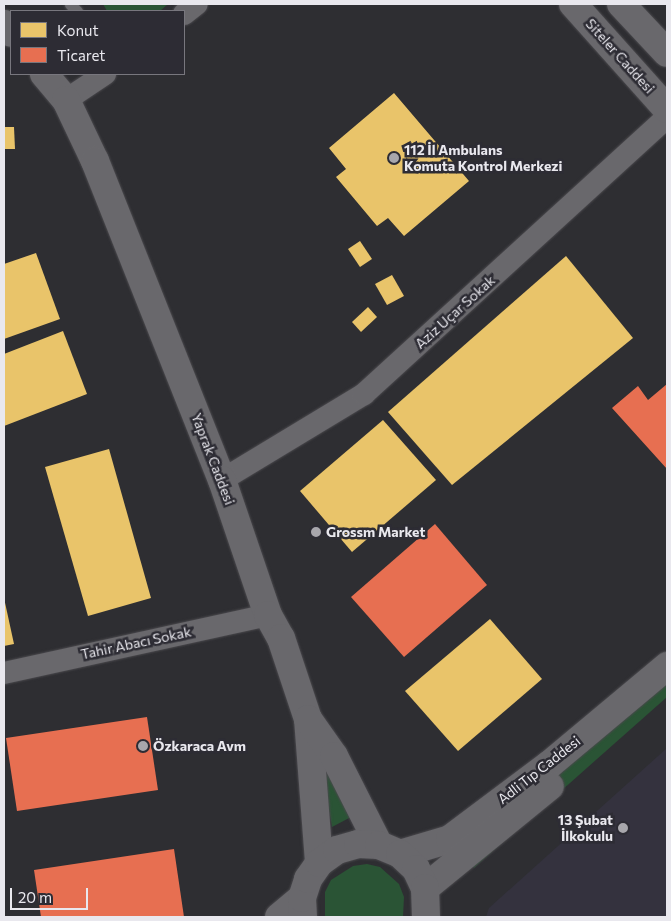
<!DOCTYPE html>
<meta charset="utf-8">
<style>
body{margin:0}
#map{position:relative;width:671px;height:921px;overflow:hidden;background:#2e2e32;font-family:Commissioner,sans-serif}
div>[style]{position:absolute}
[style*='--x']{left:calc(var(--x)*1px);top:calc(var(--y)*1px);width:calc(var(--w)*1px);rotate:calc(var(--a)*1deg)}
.built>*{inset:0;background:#34323e}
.green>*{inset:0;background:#2a5435}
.homes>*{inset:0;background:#e9c46a}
.shops>*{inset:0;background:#e76f51}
.roads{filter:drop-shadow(0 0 1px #4a494d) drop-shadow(0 0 1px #4a494d)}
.service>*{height:11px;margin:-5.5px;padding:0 5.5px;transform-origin:5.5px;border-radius:5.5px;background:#69686c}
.minor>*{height:22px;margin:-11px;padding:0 11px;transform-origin:11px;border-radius:11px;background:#69686c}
.tertiary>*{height:28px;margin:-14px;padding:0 14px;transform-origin:14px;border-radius:14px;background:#69686c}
.secondary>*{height:28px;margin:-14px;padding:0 14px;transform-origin:14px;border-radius:14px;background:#69686c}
.dots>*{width:14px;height:14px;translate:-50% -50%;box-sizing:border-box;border:2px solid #2d2c34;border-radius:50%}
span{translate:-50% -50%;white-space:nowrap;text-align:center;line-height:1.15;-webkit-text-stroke:5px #2d2c34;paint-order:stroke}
.street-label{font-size:14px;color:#e9e8ee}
.poi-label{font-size:14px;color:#e9e8ee;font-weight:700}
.left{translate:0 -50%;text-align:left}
.right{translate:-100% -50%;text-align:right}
.frame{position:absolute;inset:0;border:5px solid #e9e8ee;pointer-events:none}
.legend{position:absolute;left:10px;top:10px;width:175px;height:65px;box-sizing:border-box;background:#2d2c34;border:1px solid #78777e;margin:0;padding:6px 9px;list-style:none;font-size:15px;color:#e9e8ee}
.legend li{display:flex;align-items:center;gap:10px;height:25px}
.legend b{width:25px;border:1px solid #78777e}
.scale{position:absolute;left:10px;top:888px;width:78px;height:22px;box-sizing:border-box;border:2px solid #e9e8ee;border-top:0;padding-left:6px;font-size:15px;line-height:18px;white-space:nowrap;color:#e9e8ee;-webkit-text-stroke:4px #2d2c34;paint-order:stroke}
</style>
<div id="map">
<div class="built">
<i style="clip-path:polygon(667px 748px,667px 917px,486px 917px,489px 908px)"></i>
</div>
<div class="green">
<i style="clip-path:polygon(103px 4px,168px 4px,160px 11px,107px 11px)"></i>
<i style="clip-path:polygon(667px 680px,667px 697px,474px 868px,461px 849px)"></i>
<i style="clip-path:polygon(320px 755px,351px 817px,332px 827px)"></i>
<i style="clip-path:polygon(367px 864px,380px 867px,399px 884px,404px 897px,403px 917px,325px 917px,325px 892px,331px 880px,353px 866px)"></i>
</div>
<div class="homes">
<i style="clip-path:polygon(394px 93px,469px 181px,404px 236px,388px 218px,377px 226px,336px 177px,346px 169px,329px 148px)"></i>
<i style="clip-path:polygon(4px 127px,14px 127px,15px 149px,4px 149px)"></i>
<i style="clip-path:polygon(360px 241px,372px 259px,360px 267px,348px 249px)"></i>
<i style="clip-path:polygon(36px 253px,60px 319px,4px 339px,4px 264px)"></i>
<i style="clip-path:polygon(566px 256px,633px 338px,452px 485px,388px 412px)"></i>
<i style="clip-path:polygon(392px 275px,404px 296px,387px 305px,375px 284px)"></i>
<i style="clip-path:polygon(368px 307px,377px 317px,361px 332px,352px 322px)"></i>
<i style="clip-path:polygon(63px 331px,87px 394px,4px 426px,4px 354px)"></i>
<i style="clip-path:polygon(383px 420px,436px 480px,352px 552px,300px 491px)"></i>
<i style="clip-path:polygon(109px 449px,151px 598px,88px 616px,45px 467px)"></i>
<i style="clip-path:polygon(4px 598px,14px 644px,4px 646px)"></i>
<i style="clip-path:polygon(490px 619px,542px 679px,458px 751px,405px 691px)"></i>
</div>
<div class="shops">
<i style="clip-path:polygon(667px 384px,667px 469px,612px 408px,638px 386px,648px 400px)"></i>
<i style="clip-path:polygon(435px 524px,487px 585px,404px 657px,351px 597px)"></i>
<i style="clip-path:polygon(147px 717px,158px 790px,17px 811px,6px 738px)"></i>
<i style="clip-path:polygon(174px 849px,184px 917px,41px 917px,34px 870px)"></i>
</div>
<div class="roads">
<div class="service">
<i style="--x:70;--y:4;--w:10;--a:45"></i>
</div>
<div class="minor">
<i style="--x:184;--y:14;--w:16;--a:-38"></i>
<i style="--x:66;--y:100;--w:47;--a:-33.7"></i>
<i style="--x:222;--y:480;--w:166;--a:-31.2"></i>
<i style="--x:364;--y:394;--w:411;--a:-42.4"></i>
<i style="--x:4;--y:673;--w:270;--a:-12.4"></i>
</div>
<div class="tertiary">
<i style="--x:4;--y:24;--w:11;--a:52"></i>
<i style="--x:44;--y:74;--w:34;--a:50"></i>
<i style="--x:66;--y:100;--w:68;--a:64.6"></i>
<i style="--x:95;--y:161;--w:343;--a:68.3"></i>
<i style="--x:222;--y:480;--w:143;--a:71.2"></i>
<i style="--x:268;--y:615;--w:26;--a:61"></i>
<i style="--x:281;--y:638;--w:85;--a:71.6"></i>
<i style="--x:308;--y:719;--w:144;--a:85.6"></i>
<i style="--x:308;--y:719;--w:45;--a:54.9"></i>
<i style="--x:334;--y:756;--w:100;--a:63.2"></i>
<i style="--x:400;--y:854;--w:52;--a:-16.7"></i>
<i style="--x:450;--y:839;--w:125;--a:-36.9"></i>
<i style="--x:550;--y:764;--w:153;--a:-39.9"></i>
<i style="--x:425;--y:888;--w:161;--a:-39.2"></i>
<i style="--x:279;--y:917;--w:30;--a:-40"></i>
<i style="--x:303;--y:917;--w:19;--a:-93"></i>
<i style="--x:302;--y:898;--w:20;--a:-72"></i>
<i style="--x:308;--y:879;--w:19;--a:-55"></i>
<i style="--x:319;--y:863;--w:22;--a:-36"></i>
<i style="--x:337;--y:850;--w:22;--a:-16"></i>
<i style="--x:358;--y:844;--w:21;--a:3"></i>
<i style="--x:379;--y:845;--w:23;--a:23"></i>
<i style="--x:400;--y:854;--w:22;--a:43"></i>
<i style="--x:416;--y:869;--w:21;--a:65"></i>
<i style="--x:425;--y:888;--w:29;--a:88"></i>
</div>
<div class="secondary">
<i style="--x:573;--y:4;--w:141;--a:48.2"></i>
<i style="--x:621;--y:4;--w:67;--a:46.8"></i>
</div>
</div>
<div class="dots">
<i style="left:394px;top:158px;background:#a8a7ac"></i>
<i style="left:316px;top:532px;background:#a8a7ac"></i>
<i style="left:143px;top:746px;background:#a8a7ac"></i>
<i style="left:623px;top:828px;background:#a8a7ac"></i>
</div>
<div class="street-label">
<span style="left:620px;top:56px;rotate:48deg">Siteler Caddesi</span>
<span style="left:455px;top:312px;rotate:-42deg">Aziz Uçar Sokak</span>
<span style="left:213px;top:459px;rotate:69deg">Yaprak Caddesi</span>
<span style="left:136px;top:643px;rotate:-12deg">Tahir Abacı Sokak</span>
<span style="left:539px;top:770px;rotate:-38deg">Adli Tıp Caddesi</span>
</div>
<div class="poi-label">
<span class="left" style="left:404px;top:158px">112 İl Ambulans<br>Komuta Kontrol Merkezi</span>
<span class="left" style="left:326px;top:532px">Grossm Market</span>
<span class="left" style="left:153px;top:746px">Özkaraca Avm</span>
<span class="right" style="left:613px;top:828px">13 Şubat<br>İlkokulu</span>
</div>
<div class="frame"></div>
<ul class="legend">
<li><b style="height:14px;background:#e9c46a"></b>Konut</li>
<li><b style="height:14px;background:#e76f51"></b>Ticaret</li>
</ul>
<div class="scale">20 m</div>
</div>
